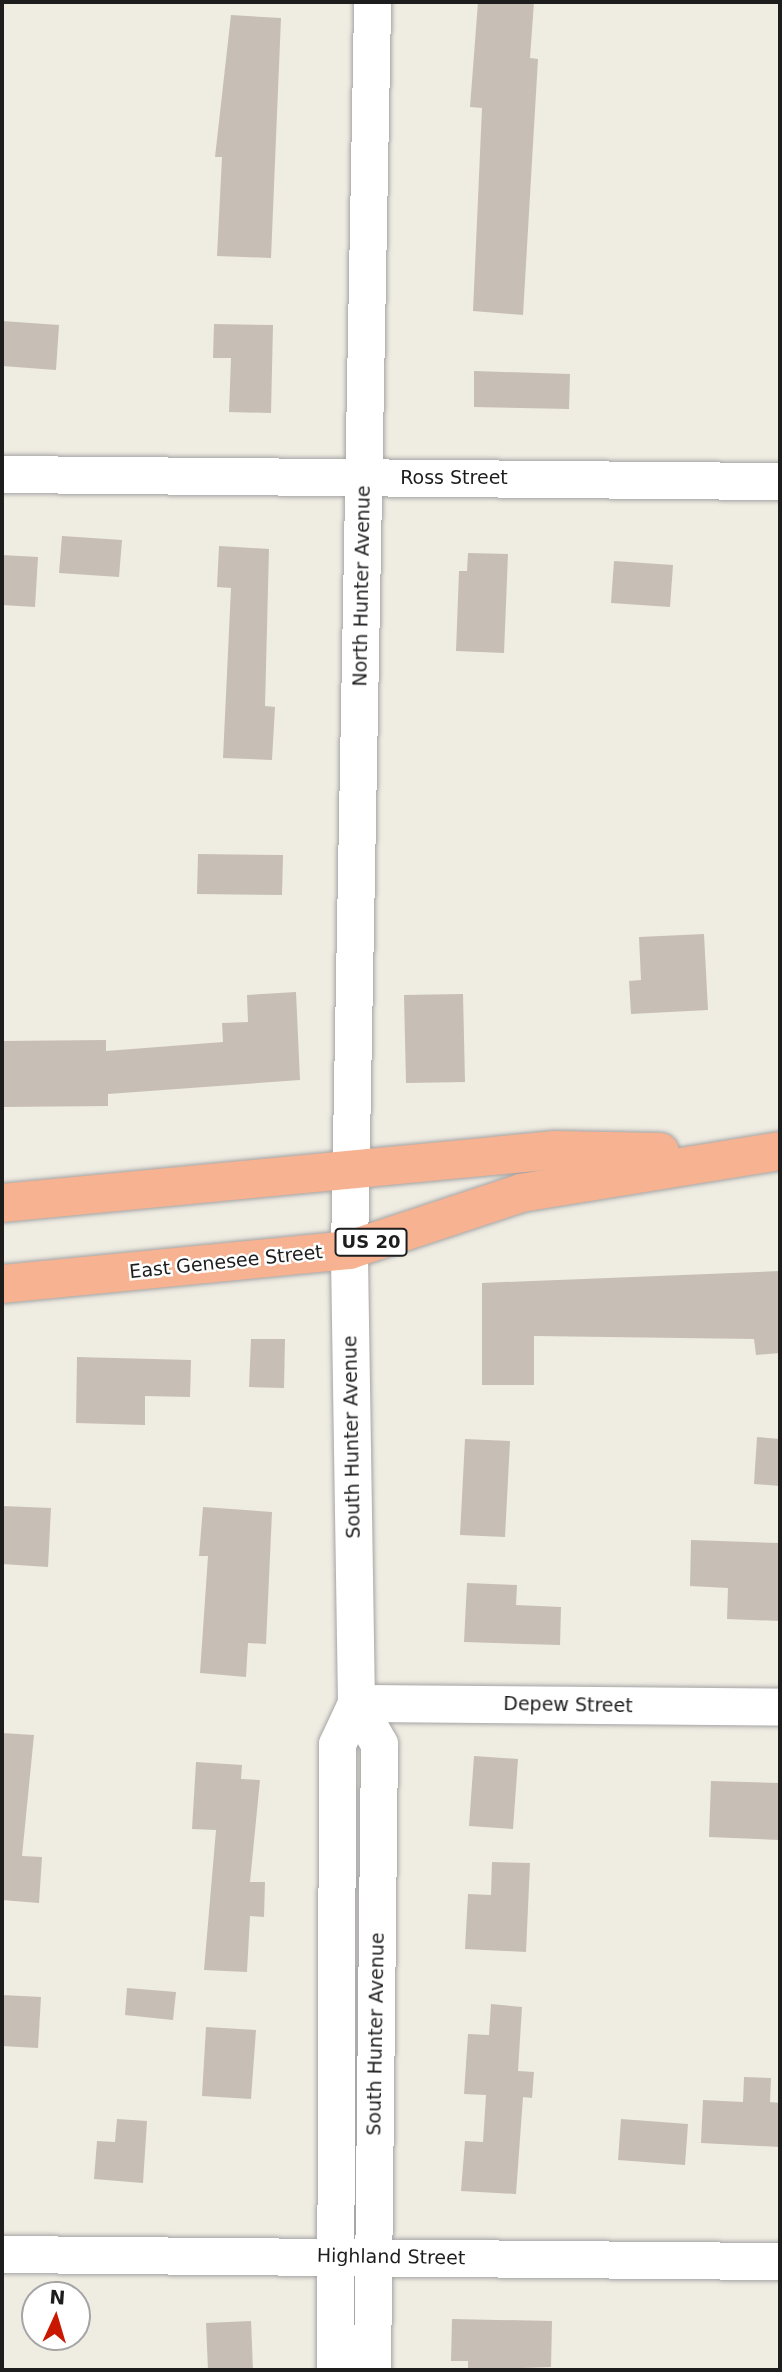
<!DOCTYPE html>
<style>
body{margin:0}
#map{position:relative;width:782px;height:2372px;overflow:hidden;background:#efece2;font-family:"DejaVu Sans",sans-serif}
div>[style]{position:absolute}
[style*='--x']{left:calc(var(--x)*1px);top:calc(var(--y)*1px);width:calc(var(--w)*1px);rotate:calc(var(--a)*1deg)}
.building>*{inset:0;background:#c7bfb5}
.roads{filter:drop-shadow(0 0 2px #a4a4a4) drop-shadow(0 0 2px #a4a4a4)}
.minor>*{height:37px;margin:-18.5px;padding:0 18.5px;transform-origin:18.5px;border-radius:18.5px;background:#fff}
.trunk>*{height:38px;margin:-19px;padding:0 19px;transform-origin:19px;border-radius:19px;background:#f6b291}
span{translate:-50% -50%;white-space:nowrap;text-align:center;line-height:1.15;-webkit-text-stroke:5px #fff;paint-order:stroke}
.shield-label span{padding:2px 5px;background:#fff;border:2px solid;border-radius:5px;-webkit-text-stroke-width:0}
.shield-label{font-size:18px;color:#1d1d1d;font-weight:700}
.street-label{font-size:19px;color:#1d1d1d}
.frame{position:absolute;inset:0;border:4px solid #1d1d1d;pointer-events:none}
.north{position:absolute;left:21px;top:2281px;width:70px;height:70px;box-sizing:border-box;background:#fff;border:2px solid #a5a5a5;border-radius:50%;rotate:4deg;font-size:19px;font-weight:700;line-height:28px;text-align:center;color:#1d1d1d}
.north::after{content:'';display:block;margin:auto;width:24px;height:32px;background:#ca1800;clip-path:polygon(50% 0,100% 100%,50% 72%,0 100%)}
</style>
<div id="map">
<div class="building">
<i style="clip-path:polygon(478px 2px,534px 2px,530px 58px,538px 59px,523px 315px,473px 311px,482px 108px,470px 107px)"></i>
<i style="clip-path:polygon(231px 15px,281px 18px,271px 258px,217px 256px,222px 157px,215px 157px)"></i>
<i style="clip-path:polygon(2px 321px,59px 325px,56px 370px,2px 366px)"></i>
<i style="clip-path:polygon(214px 324px,273px 325px,271px 413px,229px 412px,231px 358px,213px 358px)"></i>
<i style="clip-path:polygon(474px 371px,570px 374px,569px 409px,474px 407px)"></i>
<i style="clip-path:polygon(62px 536px,122px 540px,119px 577px,59px 573px)"></i>
<i style="clip-path:polygon(219px 546px,269px 549px,265px 706px,275px 707px,272px 760px,223px 758px,231px 588px,217px 587px)"></i>
<i style="clip-path:polygon(468px 553px,508px 554px,504px 653px,456px 651px,459px 571px,467px 571px)"></i>
<i style="clip-path:polygon(2px 555px,38px 557px,35px 607px,2px 605px)"></i>
<i style="clip-path:polygon(614px 561px,673px 565px,670px 607px,611px 603px)"></i>
<i style="clip-path:polygon(198px 854px,283px 855px,282px 895px,197px 894px)"></i>
<i style="clip-path:polygon(704px 934px,708px 1010px,631px 1014px,629px 981px,641px 980px,639px 937px)"></i>
<i style="clip-path:polygon(296px 992px,300px 1080px,108px 1094px,108px 1106px,2px 1107px,2px 1041px,106px 1040px,106px 1051px,223px 1042px,222px 1023px,248px 1022px,247px 995px)"></i>
<i style="clip-path:polygon(463px 994px,465px 1082px,406px 1083px,404px 995px)"></i>
<i style="clip-path:polygon(780px 1271px,780px 1353px,756px 1355px,754px 1339px,534px 1336px,534px 1385px,482px 1385px,482px 1283px)"></i>
<i style="clip-path:polygon(251px 1339px,285px 1339px,284px 1388px,249px 1387px)"></i>
<i style="clip-path:polygon(77px 1357px,191px 1360px,190px 1397px,145px 1396px,145px 1425px,76px 1423px)"></i>
<i style="clip-path:polygon(757px 1437px,780px 1439px,780px 1486px,754px 1484px)"></i>
<i style="clip-path:polygon(465px 1439px,510px 1441px,505px 1537px,460px 1535px)"></i>
<i style="clip-path:polygon(2px 1506px,51px 1508px,48px 1567px,2px 1564px)"></i>
<i style="clip-path:polygon(203px 1507px,272px 1512px,266px 1644px,248px 1643px,246px 1677px,200px 1673px,208px 1556px,199px 1556px)"></i>
<i style="clip-path:polygon(691px 1540px,780px 1543px,780px 1621px,727px 1619px,728px 1588px,690px 1586px)"></i>
<i style="clip-path:polygon(467px 1583px,517px 1585px,516px 1605px,561px 1607px,560px 1645px,464px 1642px)"></i>
<i style="clip-path:polygon(2px 1733px,34px 1735px,22px 1856px,42px 1857px,39px 1903px,2px 1900px)"></i>
<i style="clip-path:polygon(474px 1756px,518px 1759px,513px 1829px,469px 1826px)"></i>
<i style="clip-path:polygon(196px 1762px,242px 1765px,241px 1779px,260px 1780px,250px 1882px,265px 1882px,264px 1917px,250px 1916px,247px 1972px,204px 1970px,216px 1830px,192px 1829px)"></i>
<i style="clip-path:polygon(711px 1781px,780px 1783px,780px 1840px,709px 1837px)"></i>
<i style="clip-path:polygon(492px 1862px,530px 1863px,526px 1952px,465px 1949px,468px 1894px,491px 1895px)"></i>
<i style="clip-path:polygon(127px 1988px,176px 1992px,173px 2020px,125px 2015px)"></i>
<i style="clip-path:polygon(2px 1995px,41px 1997px,38px 2048px,2px 2046px)"></i>
<i style="clip-path:polygon(491px 2004px,522px 2007px,518px 2071px,534px 2072px,532px 2098px,523px 2097px,516px 2194px,461px 2191px,465px 2141px,483px 2142px,486px 2095px,464px 2094px,468px 2034px,489px 2035px)"></i>
<i style="clip-path:polygon(206px 2027px,256px 2030px,251px 2099px,202px 2096px)"></i>
<i style="clip-path:polygon(744px 2077px,771px 2078px,770px 2102px,780px 2103px,780px 2147px,701px 2143px,703px 2100px,743px 2102px)"></i>
<i style="clip-path:polygon(117px 2119px,147px 2121px,143px 2183px,94px 2179px,97px 2141px,115px 2142px)"></i>
<i style="clip-path:polygon(621px 2119px,688px 2124px,685px 2165px,618px 2160px)"></i>
<i style="clip-path:polygon(452px 2319px,552px 2321px,551px 2367px,468px 2370px,468px 2361px,451px 2361px)"></i>
<i style="clip-path:polygon(251px 2321px,253px 2370px,208px 2370px,206px 2323px)"></i>
</div>
<div class="roads">
<div class="minor">
<i style="--x:2;--y:474;--w:778;--a:0.52"></i>
<i style="--x:356;--y:1703;--w:47;--a:60.7"></i>
<i style="--x:379;--y:1744;--w:626;--a:90.64"></i>
<i style="--x:356;--y:1703;--w:424;--a:0.5"></i>
<i style="--x:2;--y:2254;--w:778;--a:0.52"></i>
<i style="--x:335;--y:2370;--w:626;--a:-89.82"></i>
<i style="--x:337;--y:1744;--w:45;--a:-65.1"></i>
<i style="--x:356;--y:1703;--w:453;--a:-90.9"></i>
<i style="--x:349;--y:1250;--w:1248;--a:-88.94"></i>
</div>
<div class="trunk">
<i style="--x:2;--y:1203;--w:556;--a:-5.47"></i>
<i style="--x:555;--y:1150;--w:105;--a:1.1"></i>
<i style="--x:2;--y:1284;--w:349;--a:-5.6"></i>
<i style="--x:349;--y:1250;--w:181;--a:-18.3"></i>
<i style="--x:521;--y:1193;--w:262;--a:-9.2"></i>
</div>
</div>
<div class="shield-label">
<span style="left:371px;top:1242px">US 20</span>
</div>
<div class="street-label">
<span style="left:454px;top:478px">Ross Street</span>
<span style="left:362px;top:586px;rotate:-89deg">North Hunter Avenue</span>
<span style="left:226px;top:1262px;rotate:-6deg">East Genesee Street</span>
<span style="left:352px;top:1437px;rotate:-91deg">South Hunter Avenue</span>
<span style="left:568px;top:1705px;rotate:1deg">Depew Street</span>
<span style="left:376px;top:2034px;rotate:-89deg">South Hunter Avenue</span>
<span style="left:391px;top:2257px;rotate:1deg">Highland Street</span>
</div>
<div class="frame"></div>
<div class="north">N</div>
</div>
